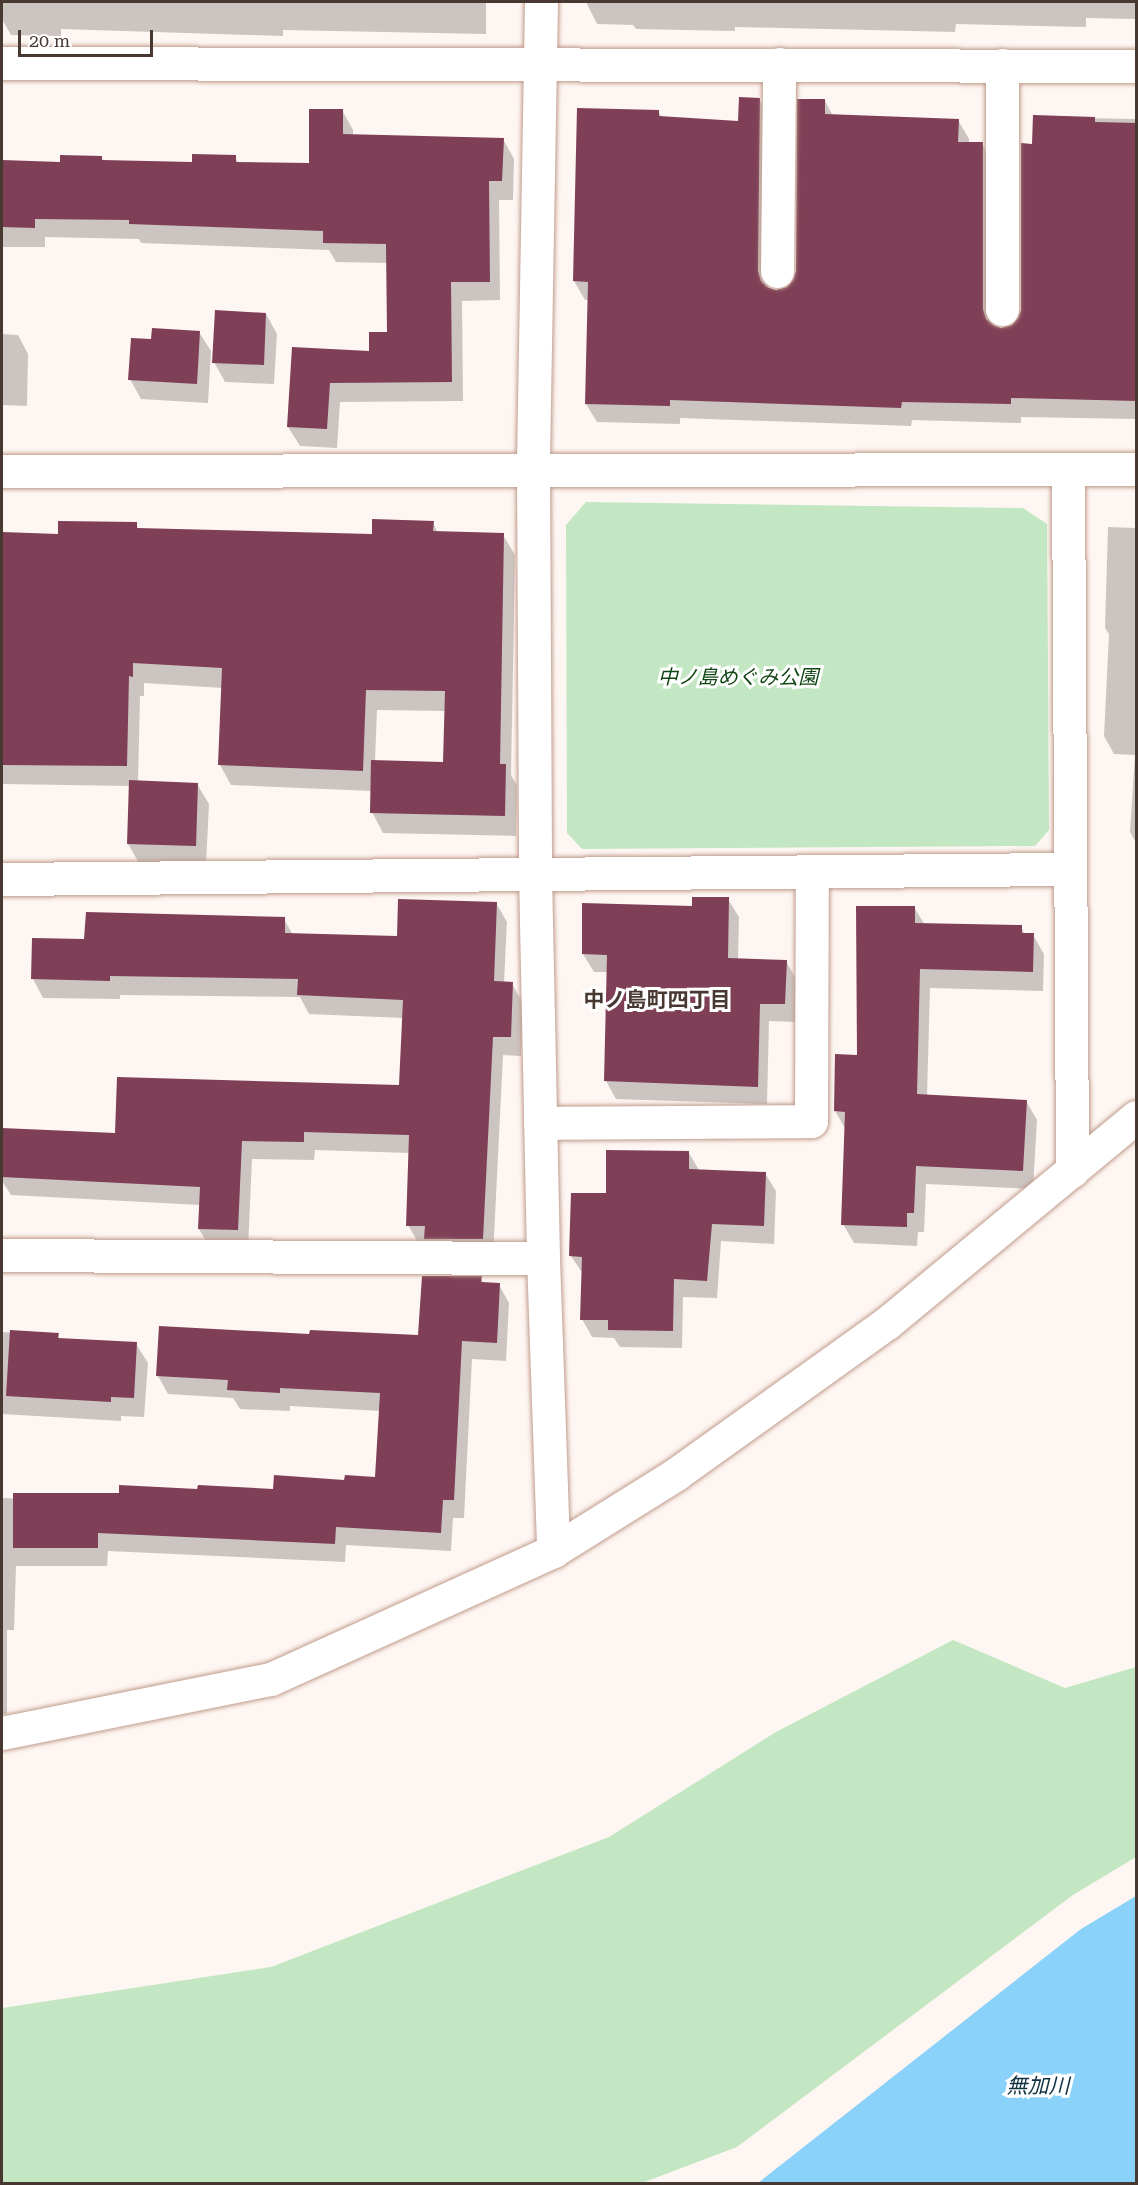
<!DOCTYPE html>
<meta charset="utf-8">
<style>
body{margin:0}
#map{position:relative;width:1138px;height:2185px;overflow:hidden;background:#fef6f2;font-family:"Roboto Serif","Noto Sans JP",serif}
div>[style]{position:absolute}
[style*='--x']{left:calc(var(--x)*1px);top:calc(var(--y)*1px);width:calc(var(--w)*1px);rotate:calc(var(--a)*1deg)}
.green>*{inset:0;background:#c3e7c2}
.water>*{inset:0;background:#8ad2f9}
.shadow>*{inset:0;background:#0003}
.building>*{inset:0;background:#7e3f57}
.roads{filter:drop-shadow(0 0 2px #c09b8c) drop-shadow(0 0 2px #c09b8c)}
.minor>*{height:33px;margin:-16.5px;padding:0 16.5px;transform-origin:16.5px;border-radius:16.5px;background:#fff}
span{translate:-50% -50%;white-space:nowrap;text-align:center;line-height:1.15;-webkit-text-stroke:6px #fff;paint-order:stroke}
.park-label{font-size:20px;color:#114614;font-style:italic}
.neighbourhood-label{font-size:21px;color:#483832;font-weight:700}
.water-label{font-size:21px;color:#103141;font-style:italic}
.frame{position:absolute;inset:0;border:3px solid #483832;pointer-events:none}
.scale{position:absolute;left:18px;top:30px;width:135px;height:27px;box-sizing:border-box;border:3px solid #483832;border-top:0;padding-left:8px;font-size:18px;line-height:21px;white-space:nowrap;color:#483832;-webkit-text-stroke:4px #fff;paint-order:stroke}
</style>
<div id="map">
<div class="green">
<i style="clip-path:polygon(586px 502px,1023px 508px,1047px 524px,1049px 830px,1035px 846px,582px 849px,567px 833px,566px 525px)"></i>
<i style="clip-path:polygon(953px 1640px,1065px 1688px,1136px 1667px,1136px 1857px,1073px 1895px,737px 2147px,642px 2183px,2px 2183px,2px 2008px,271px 1967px,609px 1837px,776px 1732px)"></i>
</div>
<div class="water">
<i style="clip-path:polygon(1136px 1896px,1136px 2183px,758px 2183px,1081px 1929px)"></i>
</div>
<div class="shadow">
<i style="clip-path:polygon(2px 2px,486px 2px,486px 34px,283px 30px,283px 36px,61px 29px,61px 36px,11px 35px,2px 19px)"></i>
<i style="clip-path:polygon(586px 2px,1136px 2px,1136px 19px,1086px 18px,1086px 27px,956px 24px,955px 32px,735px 27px,735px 31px,636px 29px,633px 25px,597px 24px)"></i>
<i style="clip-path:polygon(759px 99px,770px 118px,768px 289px,776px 291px,787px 288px,795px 281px,825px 101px,833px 116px,958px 120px,969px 139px,969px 143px,982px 144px,993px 163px,993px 327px,1003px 329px,1012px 327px,1019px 320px,1022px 310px,1034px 117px,1136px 119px,1136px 419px,1021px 417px,1021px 423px,912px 420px,911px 426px,680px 418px,680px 424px,597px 422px,586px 404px,589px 300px,585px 300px,574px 281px,658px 111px,662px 118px,740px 122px)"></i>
<i style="clip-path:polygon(342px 110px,353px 130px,353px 136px,503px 139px,514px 159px,513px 200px,499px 200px,500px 300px,462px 301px,463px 401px,340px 402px,337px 448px,300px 446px,288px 427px,293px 348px,371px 352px,389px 334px,388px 263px,336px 262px,329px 250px,141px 243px,139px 239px,45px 237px,45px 247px,2px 247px,2px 162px,61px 164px,102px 158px,104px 162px,193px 164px,235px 157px,239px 164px,311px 165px)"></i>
<i style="clip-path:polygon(266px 314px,277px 334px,274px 384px,225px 382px,214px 362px)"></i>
<i style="clip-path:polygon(199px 332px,211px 351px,208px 403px,141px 399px,130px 379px,153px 341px)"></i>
<i style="clip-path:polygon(2px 334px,18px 335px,28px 354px,27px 406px,2px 405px)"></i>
<i style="clip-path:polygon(evenodd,433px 523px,438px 533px,503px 535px,515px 555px,511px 775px,517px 786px,516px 836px,383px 833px,372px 812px,372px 791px,231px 785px,220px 765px,223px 688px,144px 683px,144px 696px,140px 696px,138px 782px,197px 784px,209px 804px,206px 865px,139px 863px,128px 844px,130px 786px,2px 784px,2px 533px,59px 535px,136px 524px,139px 530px,373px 536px,433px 523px,377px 710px,446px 711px,444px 763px,375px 761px,377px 710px)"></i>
<i style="clip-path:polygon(1108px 527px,1136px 528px,1136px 843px,1130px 832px,1135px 755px,1114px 754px,1104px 736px,1109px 634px,1105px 628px)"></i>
<i style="clip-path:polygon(728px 899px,739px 917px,738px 960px,786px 961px,796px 979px,795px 1022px,769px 1021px,767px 1104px,616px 1099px,606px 1081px,608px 972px,594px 972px,583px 954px,693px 908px)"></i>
<i style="clip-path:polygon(496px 903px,507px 922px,504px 983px,512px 984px,523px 1003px,521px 1056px,503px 1055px,493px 1257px,419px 1244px,408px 1225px,410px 1153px,315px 1150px,314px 1160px,252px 1159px,248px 1249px,210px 1248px,199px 1229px,200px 1205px,11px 1195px,2px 1181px,2px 1129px,117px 1135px,401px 1087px,403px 1018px,309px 1014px,300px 997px,120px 995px,120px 999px,43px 998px,33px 979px,86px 940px,284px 919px,293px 935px,398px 938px)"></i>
<i style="clip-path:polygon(914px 907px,925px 925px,1021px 927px,1025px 934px,1033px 935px,1044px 954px,1043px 991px,930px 988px,927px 1096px,1026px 1101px,1037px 1120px,1033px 1189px,926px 1184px,924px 1232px,918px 1232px,917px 1246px,854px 1243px,843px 1224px,846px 1130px,835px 1111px)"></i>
<i style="clip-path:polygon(689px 1153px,699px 1170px,765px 1173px,776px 1191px,774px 1244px,721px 1241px,717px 1298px,683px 1297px,682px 1348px,620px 1347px,614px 1338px,592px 1337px,582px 1319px,583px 1274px,571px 1256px,608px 1195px)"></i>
<i style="clip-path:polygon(481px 1278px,484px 1284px,499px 1285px,509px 1303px,506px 1361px,472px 1359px,464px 1518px,453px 1518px,451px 1551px,346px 1545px,345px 1562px,108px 1551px,107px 1566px,16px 1566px,14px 1630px,7px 1630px,7px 1714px,2px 1714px,2px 1498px,73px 1500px,199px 1491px,275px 1491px,376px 1478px,381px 1411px,290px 1406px,290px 1411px,240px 1409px,233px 1398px,168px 1394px,158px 1376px,311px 1336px,420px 1337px)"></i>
<i style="clip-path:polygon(2px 1332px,58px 1335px,60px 1339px,136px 1344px,148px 1363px,144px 1417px,121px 1416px,121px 1421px,2px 1414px)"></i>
</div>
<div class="building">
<i style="clip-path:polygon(739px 97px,760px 98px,758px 271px,761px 281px,767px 287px,776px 290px,787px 287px,793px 280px,796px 271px,797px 99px,825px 99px,825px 114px,959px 119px,958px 142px,983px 142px,983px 309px,986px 319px,993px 325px,1001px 328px,1012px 325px,1018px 318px,1021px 310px,1021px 143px,1032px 144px,1033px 115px,1095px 117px,1095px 122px,1137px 123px,1137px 401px,1011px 398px,1011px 404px,902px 402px,901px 408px,670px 400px,670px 406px,585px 404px,588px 282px,573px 281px,577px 108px,659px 110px,659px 116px,738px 121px)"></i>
<i style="clip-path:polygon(309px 109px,343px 109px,343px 134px,504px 138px,502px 181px,489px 181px,490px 282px,451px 282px,452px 382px,330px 383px,327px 429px,287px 427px,292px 347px,369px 351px,369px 332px,387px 332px,386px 244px,323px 243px,323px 231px,129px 224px,129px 220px,35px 219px,35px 228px,2px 227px,2px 160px,60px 162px,60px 155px,102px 156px,102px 160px,192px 162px,192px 154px,236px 155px,236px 162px,309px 163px)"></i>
<i style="clip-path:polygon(215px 310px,266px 313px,264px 365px,212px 363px)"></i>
<i style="clip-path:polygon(152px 328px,200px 331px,197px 384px,128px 380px,131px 338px,151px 339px)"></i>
<i style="clip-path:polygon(372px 519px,434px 521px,433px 531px,504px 533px,500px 764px,506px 764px,505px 816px,370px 813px,371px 760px,443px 762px,445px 691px,366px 690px,363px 771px,218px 765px,222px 668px,133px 663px,133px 677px,129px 676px,127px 766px,2px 765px,2px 532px,58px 534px,58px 521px,137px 522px,137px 528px,372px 534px)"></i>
<i style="clip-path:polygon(129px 780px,198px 783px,196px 846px,127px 844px)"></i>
<i style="clip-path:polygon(692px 897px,729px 897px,728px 958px,787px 960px,785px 1004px,760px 1004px,758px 1087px,604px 1081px,607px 955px,582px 954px,582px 903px,692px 906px)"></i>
<i style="clip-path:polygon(398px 899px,497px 902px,494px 981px,513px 982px,511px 1037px,493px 1037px,483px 1239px,424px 1239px,425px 1226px,406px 1226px,409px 1135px,304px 1132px,304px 1142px,242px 1141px,238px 1230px,198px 1229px,200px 1187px,2px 1177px,2px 1128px,115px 1133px,117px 1077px,399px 1085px,403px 1000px,297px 995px,298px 979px,110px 976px,110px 981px,31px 979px,32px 938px,84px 939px,86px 912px,285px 917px,285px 933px,397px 936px)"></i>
<i style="clip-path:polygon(856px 906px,915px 906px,915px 923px,1022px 925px,1022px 933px,1034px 933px,1033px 972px,920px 969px,917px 1094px,1027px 1100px,1023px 1171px,916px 1166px,914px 1213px,907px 1213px,907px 1227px,841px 1225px,845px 1112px,834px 1111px,835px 1054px,857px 1055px)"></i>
<i style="clip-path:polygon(606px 1150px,689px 1151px,689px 1169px,766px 1172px,764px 1226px,712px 1224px,707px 1281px,674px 1279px,673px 1331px,608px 1330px,608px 1320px,580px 1320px,582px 1257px,569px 1256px,571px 1193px,606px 1193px)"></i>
<i style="clip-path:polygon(422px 1276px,482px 1276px,481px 1282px,500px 1283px,497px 1343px,462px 1341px,454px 1500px,443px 1500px,441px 1533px,336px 1527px,335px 1544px,98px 1533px,98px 1548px,13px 1548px,13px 1493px,119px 1493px,119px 1485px,197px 1489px,198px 1485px,273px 1489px,274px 1475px,344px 1480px,345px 1475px,375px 1477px,380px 1393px,280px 1388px,280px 1393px,227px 1390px,228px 1380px,156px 1376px,159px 1326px,309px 1334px,310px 1330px,418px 1335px)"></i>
<i style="clip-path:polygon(10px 1330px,59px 1333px,58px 1338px,137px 1342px,134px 1398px,111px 1397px,111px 1402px,6px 1396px)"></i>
</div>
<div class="roads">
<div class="minor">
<i style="--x:541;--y:2;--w:469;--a:91"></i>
<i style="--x:533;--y:471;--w:403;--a:89.7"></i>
<i style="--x:535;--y:874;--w:384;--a:88.8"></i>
<i style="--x:543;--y:1258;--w:293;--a:88"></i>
<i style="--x:2;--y:63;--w:1134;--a:0.15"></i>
<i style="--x:777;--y:271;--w:207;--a:-89.4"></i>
<i style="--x:1002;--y:309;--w:244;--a:-90"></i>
<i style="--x:1068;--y:470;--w:701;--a:89.67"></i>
<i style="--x:2;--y:471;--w:1134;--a:-0.1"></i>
<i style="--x:2;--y:879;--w:1068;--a:-0.54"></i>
<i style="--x:540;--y:1123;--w:271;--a:-0.4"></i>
<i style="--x:811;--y:1121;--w:249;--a:-89.8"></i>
<i style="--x:2;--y:1255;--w:541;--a:0.32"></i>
<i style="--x:2;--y:1733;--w:274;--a:-11.4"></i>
<i style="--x:271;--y:1679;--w:310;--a:-24.4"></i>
<i style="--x:553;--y:1551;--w:145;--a:-32"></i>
<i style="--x:676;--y:1474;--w:259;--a:-35.6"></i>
<i style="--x:887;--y:1323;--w:323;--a:-39.6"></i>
</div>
</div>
<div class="park-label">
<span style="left:738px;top:677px">中ノ島めぐみ公園</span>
</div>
<div class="neighbourhood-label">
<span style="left:657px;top:1000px">中ノ島町四丁目</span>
</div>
<div class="water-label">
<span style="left:1038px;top:2086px">無加川</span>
</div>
<div class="frame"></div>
<div class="scale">20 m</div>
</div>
